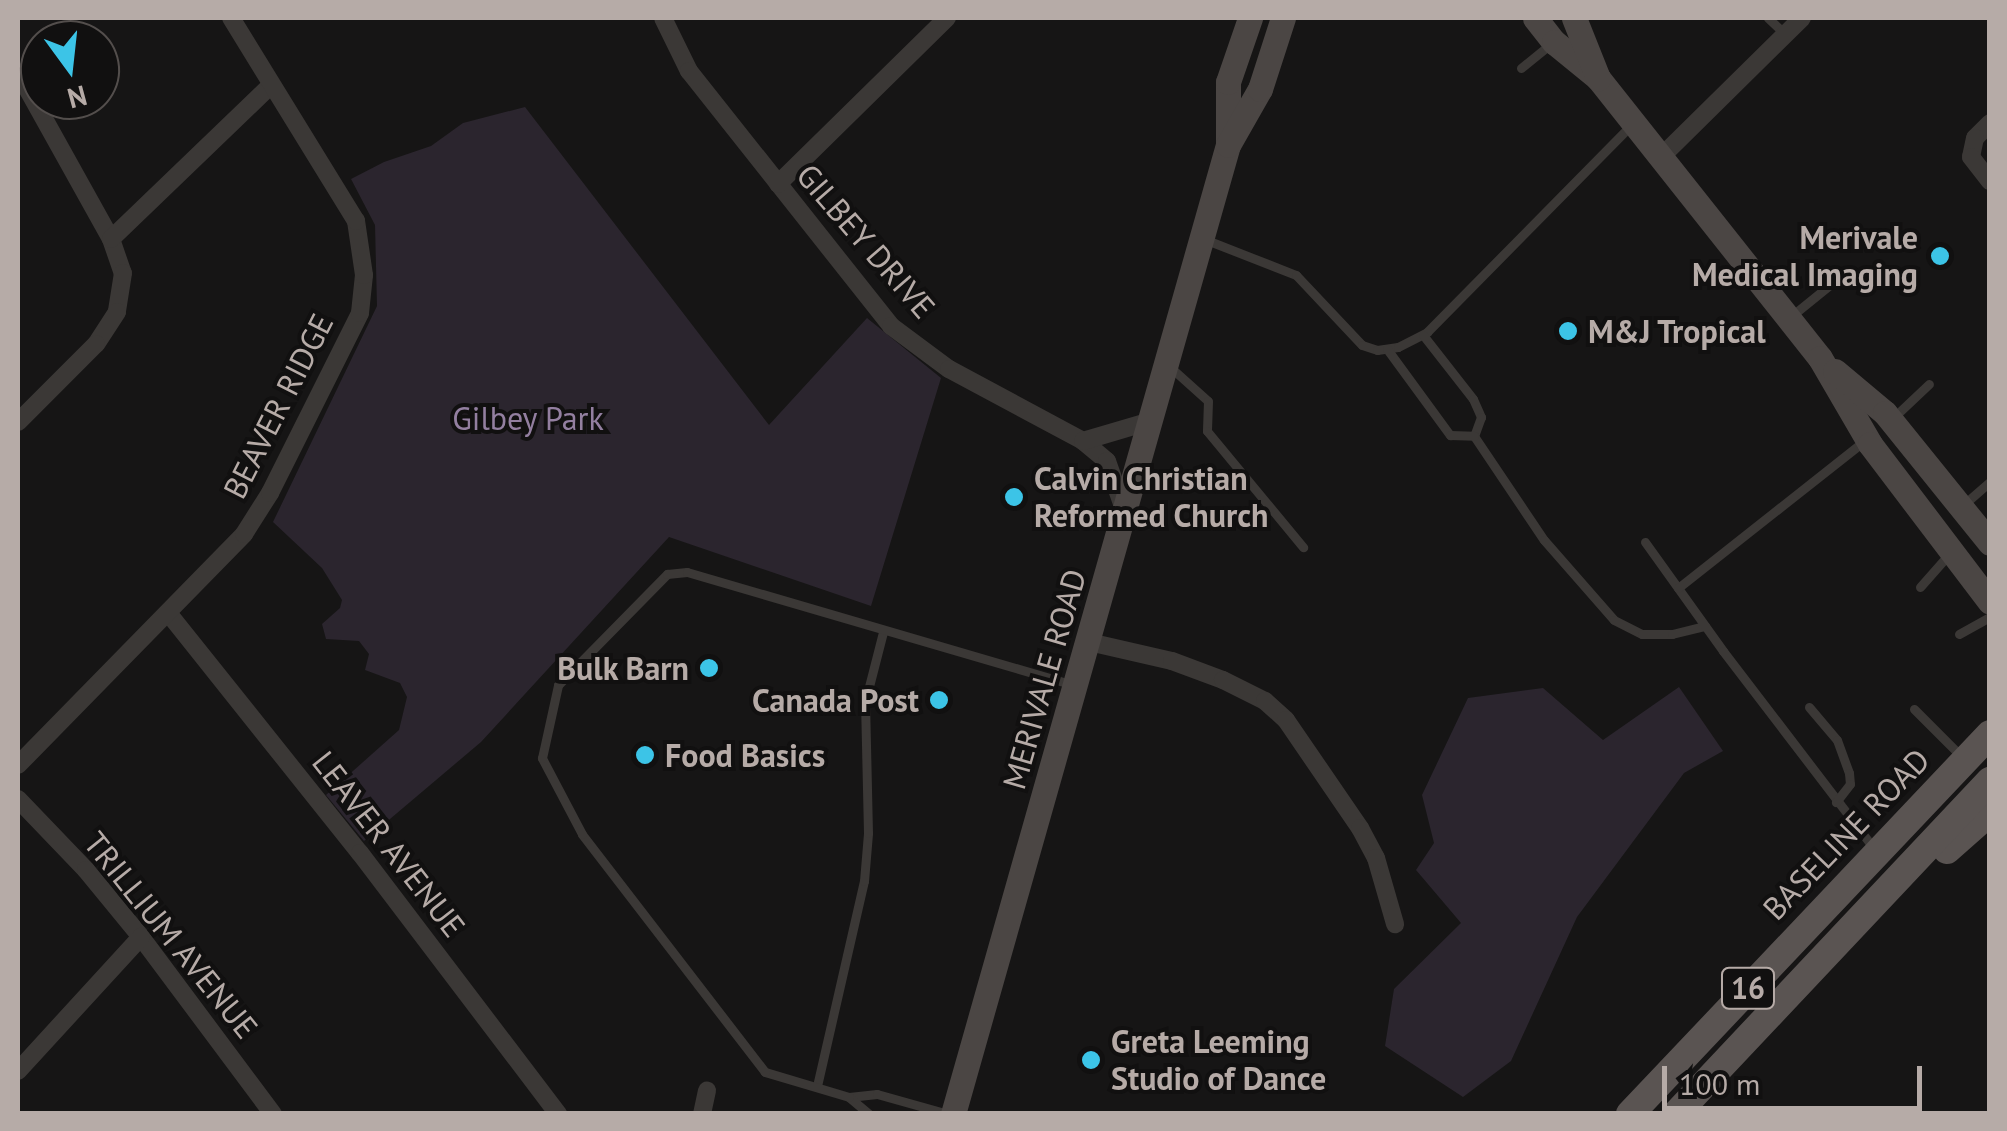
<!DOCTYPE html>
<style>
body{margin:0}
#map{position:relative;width:2007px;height:1131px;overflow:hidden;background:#161515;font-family:"PT Sans",sans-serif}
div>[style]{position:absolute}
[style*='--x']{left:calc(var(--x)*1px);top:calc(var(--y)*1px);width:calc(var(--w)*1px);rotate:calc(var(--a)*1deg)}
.green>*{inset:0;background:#2b252e}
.lane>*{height:9px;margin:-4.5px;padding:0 4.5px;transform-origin:4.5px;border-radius:4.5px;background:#3b3836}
.street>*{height:18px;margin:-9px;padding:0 9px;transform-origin:9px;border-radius:9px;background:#3b3836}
.secondary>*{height:25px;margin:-12.5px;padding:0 12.5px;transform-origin:12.5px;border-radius:12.5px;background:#4b4644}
.primary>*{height:28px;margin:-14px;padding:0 14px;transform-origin:14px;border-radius:14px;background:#5a5452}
.dots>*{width:28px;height:28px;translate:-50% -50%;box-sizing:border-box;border:5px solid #111010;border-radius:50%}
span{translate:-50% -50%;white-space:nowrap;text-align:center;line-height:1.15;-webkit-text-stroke:8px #111010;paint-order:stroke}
.shield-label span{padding:2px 8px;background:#111010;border:2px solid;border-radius:8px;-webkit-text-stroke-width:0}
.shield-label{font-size:30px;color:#b6aba7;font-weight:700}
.poi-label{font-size:32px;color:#b6aba7;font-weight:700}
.right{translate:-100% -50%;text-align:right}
.left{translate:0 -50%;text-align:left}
.street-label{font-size:32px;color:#b6aba7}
.park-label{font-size:32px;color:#937fa0}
.frame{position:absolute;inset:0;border:20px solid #b6aba7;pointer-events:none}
.north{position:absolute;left:20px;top:20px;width:100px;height:100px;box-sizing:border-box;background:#111010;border:2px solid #534e4c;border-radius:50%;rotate:165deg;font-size:28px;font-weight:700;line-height:40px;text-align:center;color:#b6aba7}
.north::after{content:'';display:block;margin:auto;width:35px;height:45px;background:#3cc4e7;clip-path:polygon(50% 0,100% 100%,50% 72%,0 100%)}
.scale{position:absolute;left:1662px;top:1066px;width:260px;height:45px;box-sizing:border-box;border:5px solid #b6aba7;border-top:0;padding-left:12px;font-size:30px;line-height:35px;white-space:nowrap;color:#b6aba7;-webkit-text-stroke:8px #111010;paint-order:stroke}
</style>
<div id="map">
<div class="green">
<i style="clip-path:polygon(525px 107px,769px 425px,867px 318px,941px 378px,871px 606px,669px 537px,481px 742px,364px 841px,326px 795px,399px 730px,407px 697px,400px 683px,365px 670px,369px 654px,359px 641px,326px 639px,322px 624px,340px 608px,342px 600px,322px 568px,273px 522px,377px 306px,375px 225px,351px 179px,384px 162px,431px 146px,463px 123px)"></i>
<i style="clip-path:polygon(1679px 687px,1723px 751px,1684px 773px,1577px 917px,1511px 1061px,1463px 1097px,1385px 1046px,1394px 989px,1461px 923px,1416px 870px,1434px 843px,1422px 795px,1468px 698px,1543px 688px,1603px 740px)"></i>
</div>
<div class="lane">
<i style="--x:1768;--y:18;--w:23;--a:43"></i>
<i style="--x:1521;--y:68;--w:40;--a:-39"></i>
<i style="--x:1204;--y:239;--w:99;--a:21.4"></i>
<i style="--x:1296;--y:275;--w:96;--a:46.7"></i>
<i style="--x:1362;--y:345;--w:16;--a:18"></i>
<i style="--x:1377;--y:350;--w:21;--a:-8"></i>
<i style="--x:1398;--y:347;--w:33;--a:-27"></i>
<i style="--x:1427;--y:332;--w:289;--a:-45.4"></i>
<i style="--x:1789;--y:318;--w:62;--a:-39.1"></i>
<i style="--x:1423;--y:335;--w:81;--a:52"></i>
<i style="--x:1473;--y:399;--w:20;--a:66"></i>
<i style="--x:1481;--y:417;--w:20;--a:110"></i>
<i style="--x:1474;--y:436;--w:125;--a:56.1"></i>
<i style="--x:1544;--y:540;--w:106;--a:48.8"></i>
<i style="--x:1614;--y:620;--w:31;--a:27"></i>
<i style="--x:1642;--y:634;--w:30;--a:0"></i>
<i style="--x:1672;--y:634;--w:34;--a:-14"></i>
<i style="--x:1387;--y:349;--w:107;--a:53.8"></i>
<i style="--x:1450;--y:435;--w:24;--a:2"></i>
<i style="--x:1169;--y:366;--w:52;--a:41.9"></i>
<i style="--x:1208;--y:401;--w:30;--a:92"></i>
<i style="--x:1207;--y:431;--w:151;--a:50.4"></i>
<i style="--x:1894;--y:417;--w:48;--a:-43.3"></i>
<i style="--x:1962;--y:506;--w:37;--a:-41"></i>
<i style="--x:1645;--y:542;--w:134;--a:54.4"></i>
<i style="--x:1723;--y:651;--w:252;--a:52.6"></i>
<i style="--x:1920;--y:587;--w:45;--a:-48.6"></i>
<i style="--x:1678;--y:588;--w:237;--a:-38.3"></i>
<i style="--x:1959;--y:634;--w:35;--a:-29"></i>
<i style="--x:1809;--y:707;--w:43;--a:49.7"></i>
<i style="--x:1837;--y:740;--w:35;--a:70"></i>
<i style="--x:1849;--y:773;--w:11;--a:85"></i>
<i style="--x:1850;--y:784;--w:23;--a:128"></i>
<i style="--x:1914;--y:709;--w:68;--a:45"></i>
<i style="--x:817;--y:1086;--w:210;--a:-77.1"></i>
<i style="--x:864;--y:881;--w:48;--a:-85.2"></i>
<i style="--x:868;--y:833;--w:131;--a:-91.3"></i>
<i style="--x:865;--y:702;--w:72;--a:-75.6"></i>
<i style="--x:849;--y:1097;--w:28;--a:-6"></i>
<i style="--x:877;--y:1094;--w:74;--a:15.7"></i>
<i style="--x:869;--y:1114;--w:26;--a:-140"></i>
<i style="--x:849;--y:1097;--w:88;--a:-163.4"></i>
<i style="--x:765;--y:1072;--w:300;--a:-127.6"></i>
<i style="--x:582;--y:834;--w:86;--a:-117.8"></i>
<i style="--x:542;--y:758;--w:75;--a:-77.6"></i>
<i style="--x:558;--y:685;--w:156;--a:-45.5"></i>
<i style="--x:667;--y:574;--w:20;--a:-6"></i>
<i style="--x:687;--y:572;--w:400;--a:16.3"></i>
</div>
<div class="street">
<i style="--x:663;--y:18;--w:59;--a:63.9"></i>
<i style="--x:689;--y:71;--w:325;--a:51.6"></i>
<i style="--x:891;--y:326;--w:72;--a:36.6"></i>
<i style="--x:949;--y:369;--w:152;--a:28.2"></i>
<i style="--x:1083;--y:441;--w:31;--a:40"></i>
<i style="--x:1107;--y:461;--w:54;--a:70.6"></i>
<i style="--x:18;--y:72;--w:191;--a:60.9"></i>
<i style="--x:111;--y:239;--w:36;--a:71"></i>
<i style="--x:123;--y:273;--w:39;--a:99"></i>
<i style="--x:117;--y:312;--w:38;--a:123"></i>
<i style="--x:96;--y:344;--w:110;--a:135"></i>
<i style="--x:1990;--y:123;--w:21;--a:135"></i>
<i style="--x:1975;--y:138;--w:19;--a:102"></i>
<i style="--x:1971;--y:157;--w:31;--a:52"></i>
<i style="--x:1661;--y:157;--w:198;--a:-44.6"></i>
<i style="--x:778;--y:184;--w:237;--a:-44.5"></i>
<i style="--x:111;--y:239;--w:221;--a:-43.9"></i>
<i style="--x:1083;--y:441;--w:71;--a:-16.4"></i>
<i style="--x:169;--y:614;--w:306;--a:51.4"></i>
<i style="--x:360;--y:853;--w:328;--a:52.8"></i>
<i style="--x:1089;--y:642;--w:85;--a:12.9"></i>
<i style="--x:1172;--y:661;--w:54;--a:20.4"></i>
<i style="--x:1223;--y:680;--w:47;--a:26.6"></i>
<i style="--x:1265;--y:701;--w:28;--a:42"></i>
<i style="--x:1286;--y:720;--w:131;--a:55.6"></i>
<i style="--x:1360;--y:828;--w:34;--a:62"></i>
<i style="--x:1376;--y:858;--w:69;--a:73.9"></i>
<i style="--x:18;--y:765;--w:323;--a:-45.6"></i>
<i style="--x:244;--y:534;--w:49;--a:-57.6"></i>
<i style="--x:270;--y:493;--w:201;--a:-63.4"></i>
<i style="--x:360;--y:313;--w:38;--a:-84"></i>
<i style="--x:364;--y:275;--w:55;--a:-98.4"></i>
<i style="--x:356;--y:221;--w:238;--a:-121.6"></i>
<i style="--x:18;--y:799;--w:98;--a:46.2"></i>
<i style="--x:86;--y:870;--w:87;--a:50.6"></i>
<i style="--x:141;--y:937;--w:221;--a:53.3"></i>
<i style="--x:18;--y:1071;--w:182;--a:-47.5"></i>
<i style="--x:702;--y:1114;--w:24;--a:-78"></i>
</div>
<div class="secondary">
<i style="--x:1535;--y:18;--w:31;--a:52"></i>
<i style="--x:1554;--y:42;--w:57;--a:39.3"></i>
<i style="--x:1598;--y:78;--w:357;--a:51.6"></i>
<i style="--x:1820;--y:358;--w:99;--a:59.8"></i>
<i style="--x:1870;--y:444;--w:198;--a:52.8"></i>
<i style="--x:1574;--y:18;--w:65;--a:68.2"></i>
<i style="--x:1228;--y:144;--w:62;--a:-90"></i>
<i style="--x:1228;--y:82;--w:68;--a:-71"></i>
<i style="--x:1835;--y:371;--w:65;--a:40"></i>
<i style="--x:1885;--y:413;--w:167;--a:51.1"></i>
<i style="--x:953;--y:1114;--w:1007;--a:-74.16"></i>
<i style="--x:1228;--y:145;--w:64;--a:-60.3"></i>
<i style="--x:1260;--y:89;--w:75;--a:-72.1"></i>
</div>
<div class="primary">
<i style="--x:1947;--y:850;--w:57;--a:-41.5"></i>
<i style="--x:1630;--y:1114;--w:523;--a:-46.55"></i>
<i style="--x:1676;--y:1114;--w:458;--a:-46.7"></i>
</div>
<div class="dots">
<i style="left:1940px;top:256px;background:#3cc4e7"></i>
<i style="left:1568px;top:331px;background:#3cc4e7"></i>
<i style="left:1014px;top:497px;background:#3cc4e7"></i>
<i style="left:709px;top:668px;background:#3cc4e7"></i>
<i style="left:939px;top:700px;background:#3cc4e7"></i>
<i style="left:645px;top:755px;background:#3cc4e7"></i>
<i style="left:1091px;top:1060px;background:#3cc4e7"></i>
</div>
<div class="shield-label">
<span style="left:1748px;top:988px">16</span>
</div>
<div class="poi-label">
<span class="right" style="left:1918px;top:256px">Merivale<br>Medical Imaging</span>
<span class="left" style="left:1588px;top:331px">M&amp;J Tropical</span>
<span class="left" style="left:1034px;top:497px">Calvin Christian<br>Reformed Church</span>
<span class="right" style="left:689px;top:668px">Bulk Barn</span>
<span class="right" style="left:919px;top:700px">Canada Post</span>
<span class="left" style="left:665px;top:755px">Food Basics</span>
<span class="left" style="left:1111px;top:1060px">Greta Leeming<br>Studio of Dance</span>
</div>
<div class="street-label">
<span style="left:866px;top:241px;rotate:49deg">GILBEY DRIVE</span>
<span style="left:278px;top:406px;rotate:-63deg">BEAVER RIDGE</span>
<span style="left:1044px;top:679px;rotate:-74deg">MERIVALE ROAD</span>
<span style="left:1846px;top:834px;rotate:-46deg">BASELINE ROAD</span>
<span style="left:389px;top:844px;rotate:52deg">LEAVER AVENUE</span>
<span style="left:171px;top:935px;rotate:51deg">TRILLIUM AVENUE</span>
</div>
<div class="park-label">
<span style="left:528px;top:418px">Gilbey Park</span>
</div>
<div class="frame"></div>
<div class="north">N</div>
<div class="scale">100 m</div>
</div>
